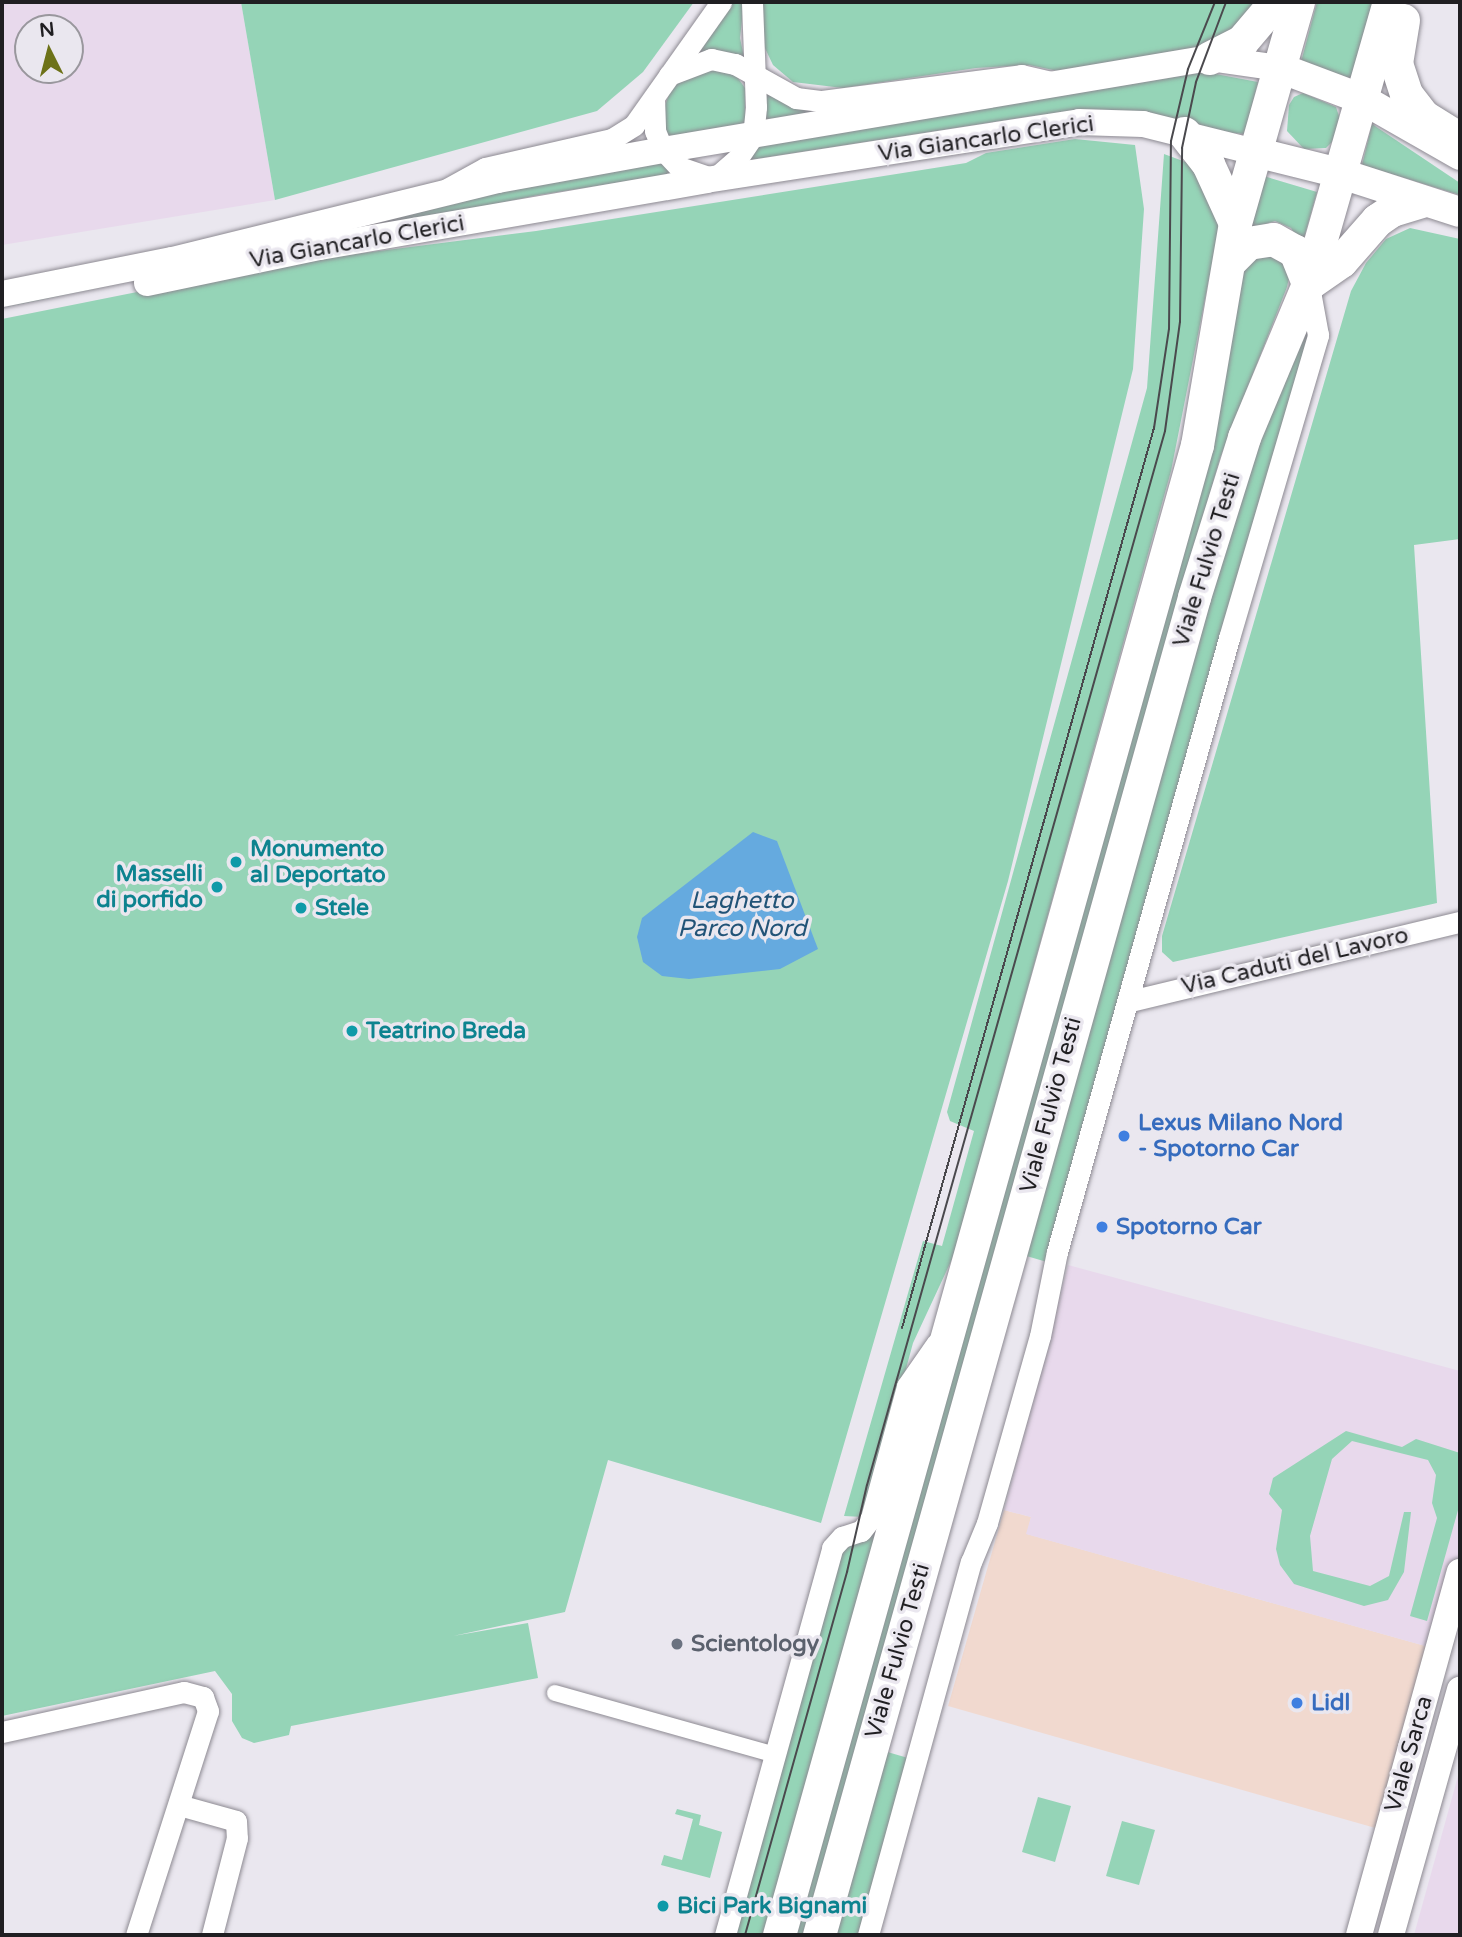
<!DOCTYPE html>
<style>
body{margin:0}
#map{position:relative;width:1462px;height:1937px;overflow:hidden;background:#eae7ef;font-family:"Varela Round",sans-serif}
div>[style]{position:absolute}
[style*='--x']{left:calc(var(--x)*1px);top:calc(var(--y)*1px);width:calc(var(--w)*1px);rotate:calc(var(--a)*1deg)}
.commercial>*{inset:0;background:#f1d9cf}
.industrial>*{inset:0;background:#e8d9ec}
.green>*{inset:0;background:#95d4b7}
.water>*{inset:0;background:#65aadf}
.roads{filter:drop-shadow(0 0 2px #8d8a92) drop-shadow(0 0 2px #8d8a92)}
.pedestrian>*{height:16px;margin:-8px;padding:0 8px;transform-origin:8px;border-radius:8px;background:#fff}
.minor>*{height:21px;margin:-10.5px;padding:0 10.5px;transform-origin:10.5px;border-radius:10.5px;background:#fff}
.tertiary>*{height:26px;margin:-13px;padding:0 13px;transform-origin:13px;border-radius:13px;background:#fff}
.secondary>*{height:30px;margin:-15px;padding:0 15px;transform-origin:15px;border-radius:15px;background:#fff}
.primary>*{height:33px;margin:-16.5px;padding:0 16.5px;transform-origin:16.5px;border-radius:16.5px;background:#fff}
.tram>*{height:2px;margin:-1px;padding:0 1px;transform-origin:1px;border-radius:1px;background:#4a494d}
.dots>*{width:19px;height:19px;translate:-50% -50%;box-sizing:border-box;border:4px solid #eae7ef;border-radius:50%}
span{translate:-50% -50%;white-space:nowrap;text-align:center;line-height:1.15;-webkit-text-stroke:7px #eae7ef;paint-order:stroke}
.street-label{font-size:23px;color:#201f22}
.culture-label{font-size:23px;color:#0d838f;font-weight:700}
.left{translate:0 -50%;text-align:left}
.right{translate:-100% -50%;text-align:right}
.shop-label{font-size:23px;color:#366cbe;font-weight:700}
.worship-label{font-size:23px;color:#5b616d;font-weight:700}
.water-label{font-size:24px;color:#215377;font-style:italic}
.frame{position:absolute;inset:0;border:4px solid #201f22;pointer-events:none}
.north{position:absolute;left:14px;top:14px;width:70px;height:70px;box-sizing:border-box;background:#eae7ef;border:2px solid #99979d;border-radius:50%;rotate:354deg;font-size:19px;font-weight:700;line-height:28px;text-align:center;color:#201f22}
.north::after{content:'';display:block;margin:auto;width:24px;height:32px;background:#6d7218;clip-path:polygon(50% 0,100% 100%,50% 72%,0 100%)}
</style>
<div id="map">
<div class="commercial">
<i style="clip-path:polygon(1004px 1510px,1031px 1517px,1027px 1534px,1436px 1649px,1386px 1831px,948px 1706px)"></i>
</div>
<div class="industrial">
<i style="clip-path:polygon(evenodd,2px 2px,241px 2px,275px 200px,2px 245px,2px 2px,28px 28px,70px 28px,70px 70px,28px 70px,28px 28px)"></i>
<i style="clip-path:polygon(1068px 1265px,1460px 1371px,1460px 1560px,1436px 1649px,1026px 1534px,1031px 1517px,1004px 1510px)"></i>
<i style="clip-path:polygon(1460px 1769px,1460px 1935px,1414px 1935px)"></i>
</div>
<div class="green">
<i style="clip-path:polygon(241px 2px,694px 2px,643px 72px,597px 111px,275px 200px)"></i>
<i style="clip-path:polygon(729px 2px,744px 2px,740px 38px,745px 62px,689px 56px)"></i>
<i style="clip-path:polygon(762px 2px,1269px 2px,1215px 48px,1058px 71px,1029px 65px,976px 68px,843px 88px,793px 82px,773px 65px,763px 44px)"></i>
<i style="clip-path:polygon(1317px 2px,1374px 2px,1352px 79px,1301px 62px)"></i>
<i style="clip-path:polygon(707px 67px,735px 74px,745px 88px,745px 127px,664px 139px,664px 109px,669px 94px,679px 81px)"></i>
<i style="clip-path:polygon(1205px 72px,1258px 82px,1245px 134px,1039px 115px,743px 161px,753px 146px)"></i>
<i style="clip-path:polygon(762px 87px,781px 99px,920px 92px,762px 122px)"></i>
<i style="clip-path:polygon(1303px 93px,1336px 107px,1340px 119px,1334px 140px,1326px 148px,1304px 149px,1287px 131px,1289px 105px,1294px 97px)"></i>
<i style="clip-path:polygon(1372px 124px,1460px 183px,1460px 195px,1362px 165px)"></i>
<i style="clip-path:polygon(1075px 139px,1135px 145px,1144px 209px,1133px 369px,1008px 881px,821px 1523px,608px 1460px,565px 1612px,453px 1636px,528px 1623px,538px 1678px,291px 1726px,289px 1735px,254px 1743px,242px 1738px,232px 1721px,232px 1694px,215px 1671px,2px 1716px,2px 319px,277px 264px,536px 231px,966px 163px,986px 153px)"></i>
<i style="clip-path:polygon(1164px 154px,1191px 164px,1222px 213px,1171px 471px,953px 1257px,913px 1343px,867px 1512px,863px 1517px,844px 1516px,923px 1241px,942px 1246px,974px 1131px,950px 1121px,947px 1112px,1147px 388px)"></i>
<i style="clip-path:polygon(665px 160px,680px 173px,538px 195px,2px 308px,489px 193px)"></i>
<i style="clip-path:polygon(1260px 175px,1317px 192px,1302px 245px,1291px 228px,1275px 221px,1245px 230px)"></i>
<i style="clip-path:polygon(1410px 228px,1460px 239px,1460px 539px,1414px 545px,1437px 903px,1173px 962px,1162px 952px,1162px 936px,1351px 291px,1366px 263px,1386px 239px)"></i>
<i style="clip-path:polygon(1272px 248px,1291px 269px,1287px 287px,1220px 458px,805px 1935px,793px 1935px,1243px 269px,1247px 258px)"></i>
<i style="clip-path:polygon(1306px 323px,1311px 324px,1047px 1262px,1023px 1255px,1251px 460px)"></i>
<i style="clip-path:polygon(916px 1400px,765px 1935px,731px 1935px,839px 1552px,867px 1538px)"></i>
<i style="clip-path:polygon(1346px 1431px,1402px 1447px,1416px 1439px,1460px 1453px,1460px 1503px,1427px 1621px,1410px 1616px,1437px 1518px,1432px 1503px,1436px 1475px,1428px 1460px,1352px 1441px,1332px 1459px,1310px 1536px,1313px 1571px,1370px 1586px,1389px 1576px,1404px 1512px,1411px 1512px,1404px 1572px,1388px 1600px,1364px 1606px,1294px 1584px,1280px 1565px,1276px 1549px,1282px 1510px,1269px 1494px,1273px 1478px)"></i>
<i style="clip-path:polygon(884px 1751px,908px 1758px,858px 1935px,832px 1935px)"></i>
<i style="clip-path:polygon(1038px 1797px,1071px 1806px,1055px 1862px,1022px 1852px)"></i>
<i style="clip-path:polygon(677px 1809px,701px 1815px,699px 1825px,722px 1832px,710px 1878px,661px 1865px,664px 1855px,682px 1860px,693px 1819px,675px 1814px)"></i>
<i style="clip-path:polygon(1122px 1821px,1155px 1830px,1139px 1885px,1106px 1876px)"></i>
</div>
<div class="water">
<i style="clip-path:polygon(753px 832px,777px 841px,818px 949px,780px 969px,689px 979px,662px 976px,643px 962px,637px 937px,642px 918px)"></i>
</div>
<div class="roads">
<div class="pedestrian">
<i style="--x:555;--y:1693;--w:230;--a:15.7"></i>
</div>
<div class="minor">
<i style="--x:669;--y:75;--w:45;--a:-20.9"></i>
<i style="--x:711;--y:59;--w:25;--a:12"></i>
<i style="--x:735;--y:64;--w:70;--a:29.1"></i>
<i style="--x:796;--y:98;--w:26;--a:7"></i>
<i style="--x:822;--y:101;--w:201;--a:-7.4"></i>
<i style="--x:1021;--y:75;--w:31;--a:13"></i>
<i style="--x:654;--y:98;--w:33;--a:88"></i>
<i style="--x:655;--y:131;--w:21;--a:67"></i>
<i style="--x:663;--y:150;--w:23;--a:47"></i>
<i style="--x:679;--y:167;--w:37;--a:19"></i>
<i style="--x:714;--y:179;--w:32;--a:-41"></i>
<i style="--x:738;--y:158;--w:27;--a:-56"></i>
<i style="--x:753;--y:136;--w:29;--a:-84"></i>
<i style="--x:756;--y:107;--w:105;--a:-92.2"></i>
<i style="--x:447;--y:189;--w:43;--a:-28.9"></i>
<i style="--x:485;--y:168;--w:130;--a:-12.9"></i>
<i style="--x:612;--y:139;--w:26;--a:-32"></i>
<i style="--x:634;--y:125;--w:151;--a:-54.7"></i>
<i style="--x:1130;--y:1001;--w:339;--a:-13.5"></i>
<i style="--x:2;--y:1732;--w:186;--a:-12.4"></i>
<i style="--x:184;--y:1692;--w:20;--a:15"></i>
<i style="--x:203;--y:1697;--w:15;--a:70"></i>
<i style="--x:208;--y:1711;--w:235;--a:107.8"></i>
<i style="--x:179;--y:1805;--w:59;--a:15.7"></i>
<i style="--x:236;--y:1821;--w:17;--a:87"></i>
<i style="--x:237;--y:1838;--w:100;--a:104.5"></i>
<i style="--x:725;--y:1935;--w:402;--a:-74.5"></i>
<i style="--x:832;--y:1548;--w:15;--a:-48"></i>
<i style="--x:842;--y:1537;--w:20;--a:-18"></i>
<i style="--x:861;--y:1531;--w:16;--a:-52"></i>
<i style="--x:871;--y:1518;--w:137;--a:-74.7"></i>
<i style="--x:907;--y:1386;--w:52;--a:-55.1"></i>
<i style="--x:868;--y:1935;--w:387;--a:-74.6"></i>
<i style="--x:971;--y:1562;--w:42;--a:-67.7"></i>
<i style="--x:987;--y:1523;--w:194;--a:-74.2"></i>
<i style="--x:1040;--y:1336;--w:86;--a:-78.6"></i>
<i style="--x:1057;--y:1252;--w:638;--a:-74.35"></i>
<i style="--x:1229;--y:638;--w:316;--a:-73.6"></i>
<i style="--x:1318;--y:335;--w:50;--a:-100.4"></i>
</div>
<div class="tertiary">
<i style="--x:147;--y:283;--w:177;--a:-11.8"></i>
<i style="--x:320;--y:247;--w:392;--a:-9.8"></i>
<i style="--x:706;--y:180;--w:377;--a:-8.8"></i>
<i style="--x:1079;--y:122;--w:64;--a:1.8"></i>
<i style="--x:1143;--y:124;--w:115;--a:14"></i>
<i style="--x:2;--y:294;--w:173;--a:-11.3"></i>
<i style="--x:172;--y:260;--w:336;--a:-13.8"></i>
<i style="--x:498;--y:180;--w:168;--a:-10.3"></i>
<i style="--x:663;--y:150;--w:554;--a:-9.56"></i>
<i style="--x:1209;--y:58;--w:72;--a:8"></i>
<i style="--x:1359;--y:1935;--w:377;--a:-74.5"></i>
<i style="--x:1391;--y:1935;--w:255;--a:-74.3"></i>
</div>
<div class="secondary">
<i style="--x:1280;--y:68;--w:88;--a:20.7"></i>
<i style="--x:1362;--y:99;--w:113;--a:29.7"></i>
<i style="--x:1255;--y:152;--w:87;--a:14"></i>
<i style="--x:1339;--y:173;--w:127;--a:17.9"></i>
</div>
<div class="primary">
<i style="--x:1403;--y:20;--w:44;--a:99.2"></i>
<i style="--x:1396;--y:63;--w:33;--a:72"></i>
<i style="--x:1406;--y:94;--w:28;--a:52"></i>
<i style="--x:1423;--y:116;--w:44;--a:31.9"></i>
<i style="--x:1209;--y:58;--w:37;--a:-27"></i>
<i style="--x:1242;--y:41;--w:51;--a:-49.8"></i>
<i style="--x:1184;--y:133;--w:39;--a:52"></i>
<i style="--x:1208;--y:164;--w:65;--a:65.4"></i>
<i style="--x:1230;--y:261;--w:25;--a:-45"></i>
<i style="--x:1248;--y:243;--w:25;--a:-9"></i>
<i style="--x:1273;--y:239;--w:25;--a:29"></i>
<i style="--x:1295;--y:251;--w:35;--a:68"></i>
<i style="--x:1308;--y:284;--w:40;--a:-34.9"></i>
<i style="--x:1341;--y:261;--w:55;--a:-48.7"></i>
<i style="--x:1377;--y:220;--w:18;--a:-34"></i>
<i style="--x:1392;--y:210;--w:30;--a:-17"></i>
<i style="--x:779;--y:1935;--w:1548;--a:-74.33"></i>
<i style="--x:1197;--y:445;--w:225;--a:-80.3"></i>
<i style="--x:1235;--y:223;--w:230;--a:-74.1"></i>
<i style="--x:819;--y:1935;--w:1390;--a:-74.34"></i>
<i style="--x:1194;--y:597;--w:168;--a:-72.6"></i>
<i style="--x:1244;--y:437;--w:166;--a:-67.3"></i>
<i style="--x:1308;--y:284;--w:293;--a:-74"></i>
</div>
</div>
<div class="tram">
<i style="--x:902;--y:1328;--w:935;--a:-74.36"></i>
<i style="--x:1154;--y:428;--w:100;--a:-81.4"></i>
<i style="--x:1169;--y:329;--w:188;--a:-89.4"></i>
<i style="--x:1171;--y:141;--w:74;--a:-76.7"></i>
<i style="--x:1188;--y:69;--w:72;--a:-68.1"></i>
<i style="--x:745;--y:1935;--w:377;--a:-74.3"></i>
<i style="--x:847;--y:1572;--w:89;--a:-77.1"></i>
<i style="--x:867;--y:1485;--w:1095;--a:-74.21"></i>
<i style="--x:1165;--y:431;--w:110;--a:-82.2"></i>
<i style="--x:1180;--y:322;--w:174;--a:-89.3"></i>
<i style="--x:1182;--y:148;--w:67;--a:-78"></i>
<i style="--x:1196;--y:82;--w:85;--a:-69.4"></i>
</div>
<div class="dots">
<i style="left:236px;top:862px;background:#0f9aa8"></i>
<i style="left:217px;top:887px;background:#0f9aa8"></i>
<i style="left:301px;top:908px;background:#0f9aa8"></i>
<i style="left:352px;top:1031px;background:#0f9aa8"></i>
<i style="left:1124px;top:1136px;background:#3f7fe0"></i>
<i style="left:1102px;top:1227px;background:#3f7fe0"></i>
<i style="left:677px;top:1644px;background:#6b7280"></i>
<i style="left:1297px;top:1703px;background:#3f7fe0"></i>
<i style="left:663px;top:1906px;background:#0f9aa8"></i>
</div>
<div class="street-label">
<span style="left:986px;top:139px;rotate:-8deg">Via Giancarlo Clerici</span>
<span style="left:357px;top:242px;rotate:-10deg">Via Giancarlo Clerici</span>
<span style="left:1207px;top:560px;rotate:-73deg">Viale Fulvio Testi</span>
<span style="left:1295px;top:961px;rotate:-13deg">Via Caduti del Lavoro</span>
<span style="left:1051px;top:1105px;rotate:-75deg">Viale Fulvio Testi</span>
<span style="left:898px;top:1651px;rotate:-74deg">Viale Fulvio Testi</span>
<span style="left:1409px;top:1754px;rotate:-74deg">Viale Sarca</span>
</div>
<div class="culture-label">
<span class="left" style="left:250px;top:862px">Monumento<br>al Deportato</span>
<span class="right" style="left:203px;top:887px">Masselli<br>di porfido</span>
<span class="left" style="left:315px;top:908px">Stele</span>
<span class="left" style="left:366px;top:1031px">Teatrino Breda</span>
<span class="left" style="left:677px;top:1906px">Bici Park Bignami</span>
</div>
<div class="shop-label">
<span class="left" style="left:1138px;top:1136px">Lexus Milano Nord<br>- Spotorno Car</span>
<span class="left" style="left:1116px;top:1227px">Spotorno Car</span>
<span class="left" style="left:1311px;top:1703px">Lidl</span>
</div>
<div class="worship-label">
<span class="left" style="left:691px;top:1644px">Scientology</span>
</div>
<div class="water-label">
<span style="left:742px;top:915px">Laghetto<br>Parco Nord</span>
</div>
<div class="frame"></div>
<div class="north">N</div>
</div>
